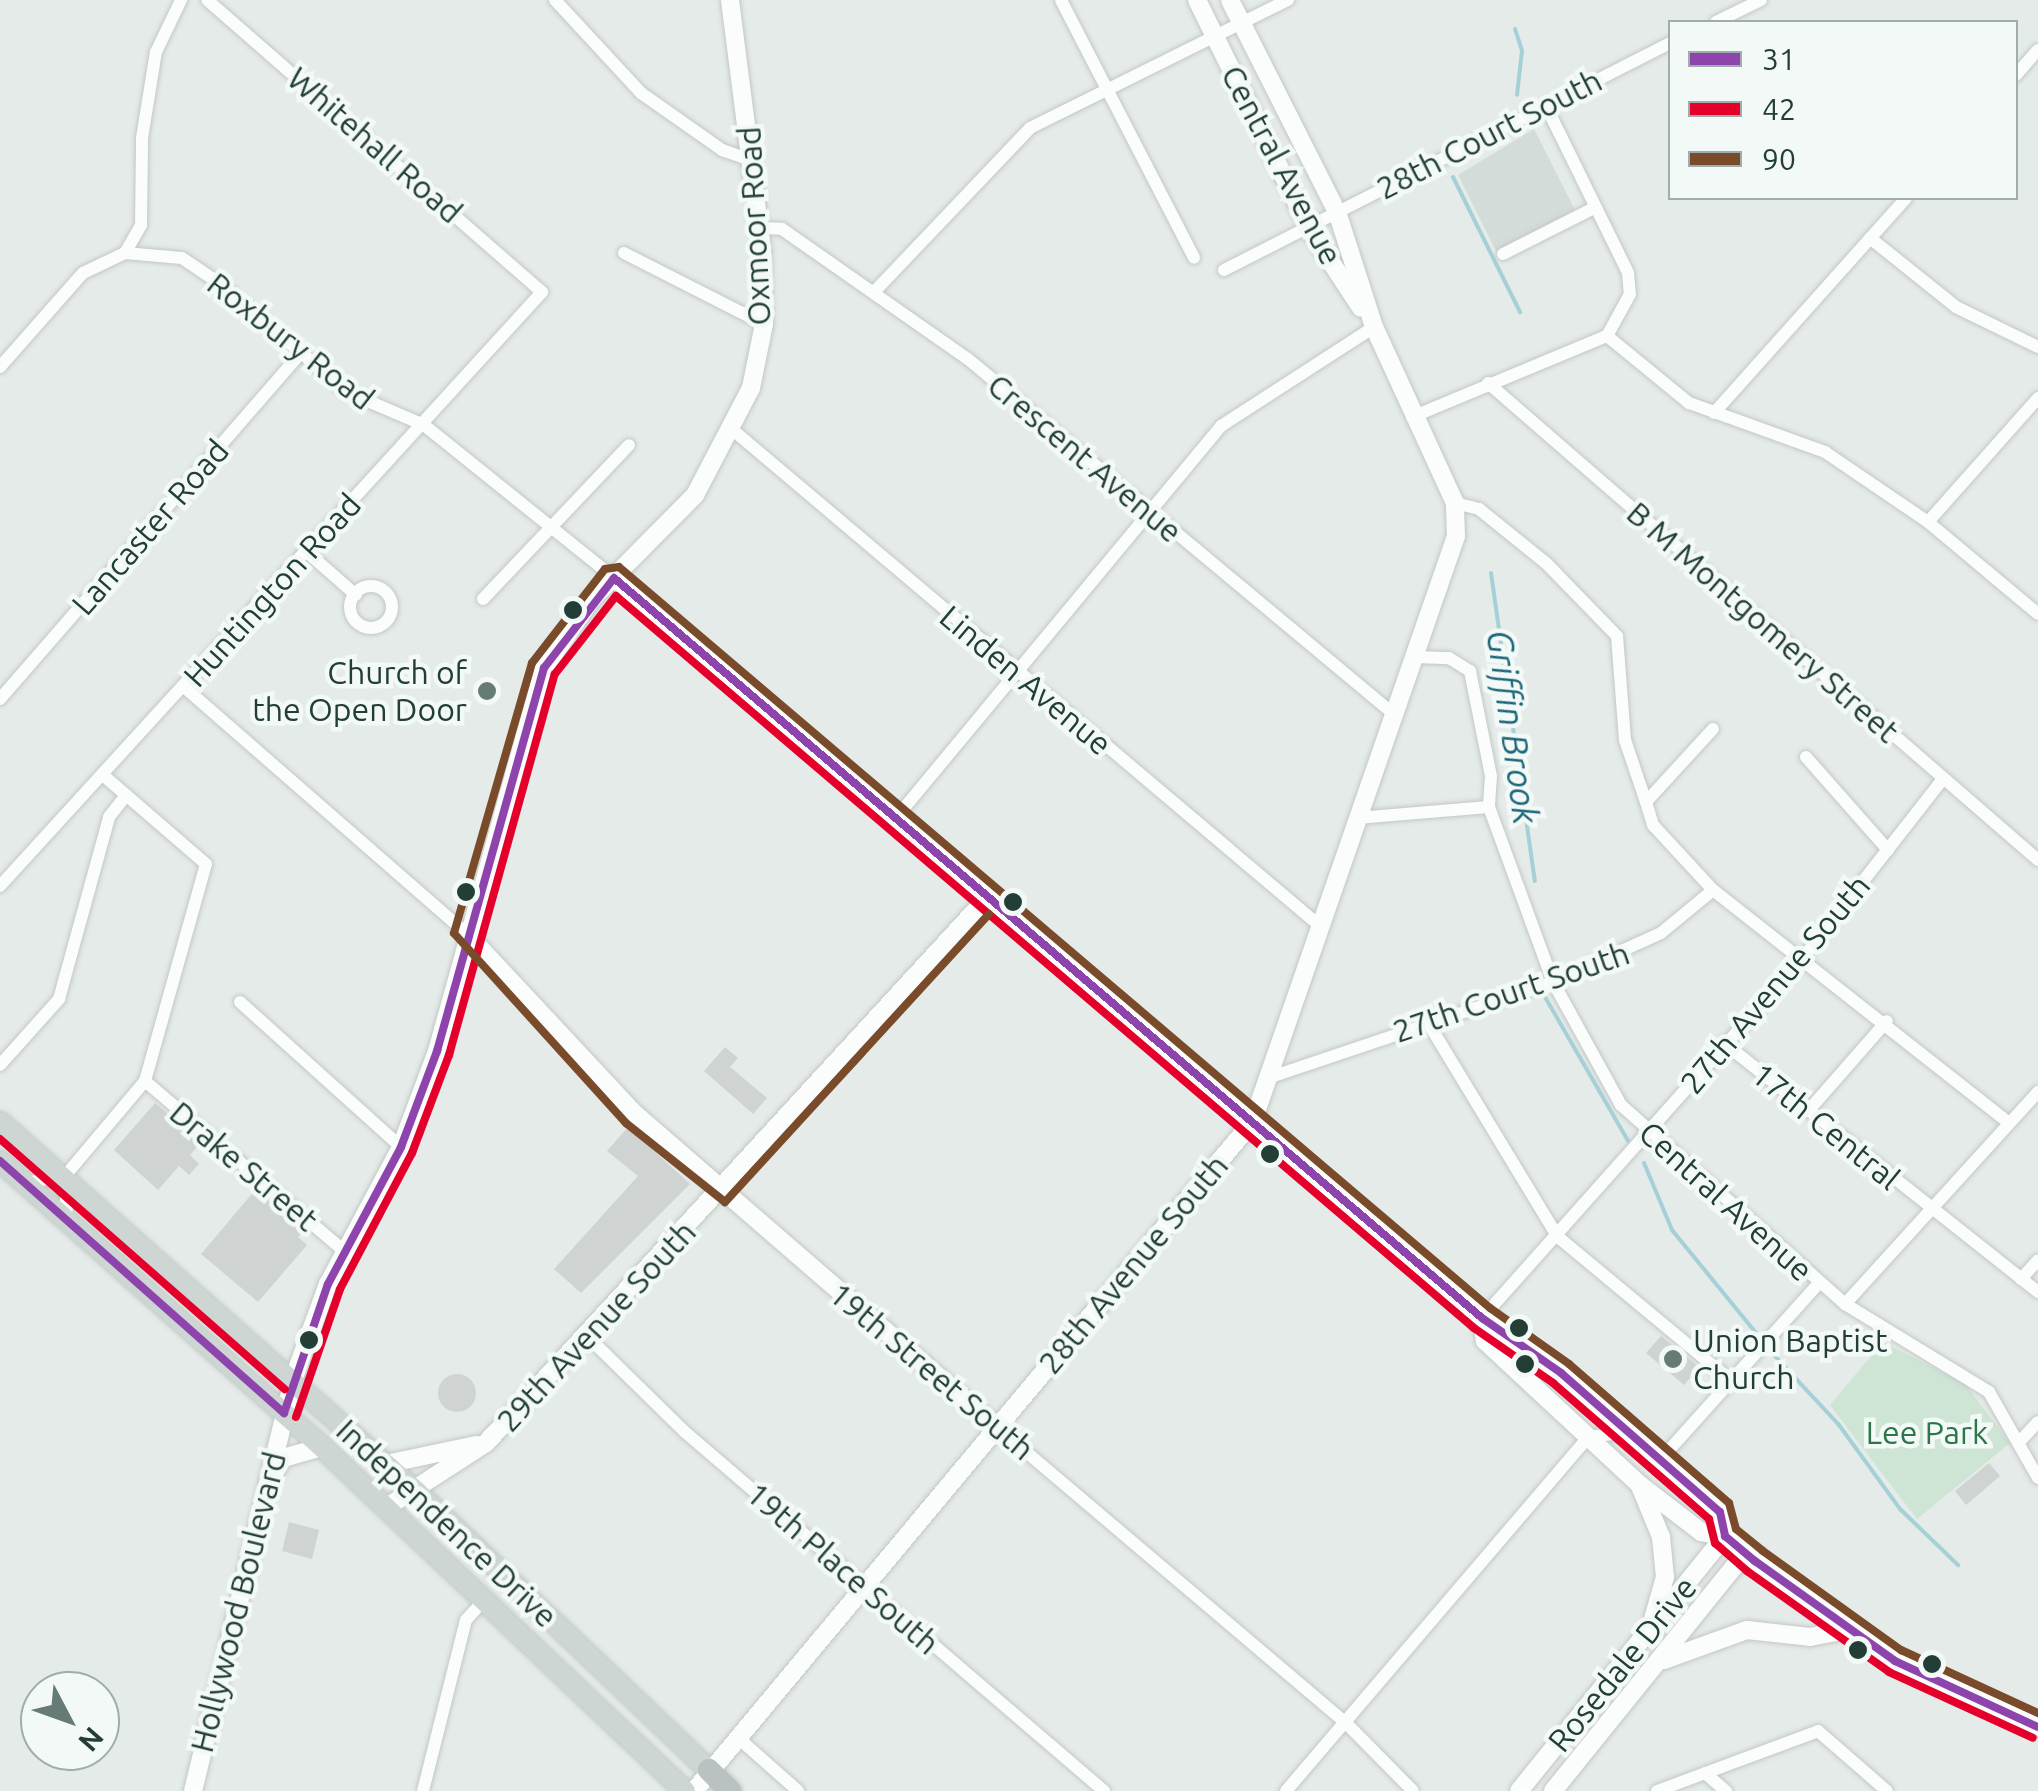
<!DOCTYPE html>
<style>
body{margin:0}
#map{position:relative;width:2038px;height:1791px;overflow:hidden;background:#e5ebe8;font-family:Ubuntu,sans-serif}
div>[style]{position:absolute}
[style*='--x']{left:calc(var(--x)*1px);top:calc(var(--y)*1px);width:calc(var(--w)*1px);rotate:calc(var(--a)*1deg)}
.built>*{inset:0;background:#d3dcd8}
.green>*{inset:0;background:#cee4d5}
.stream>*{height:4px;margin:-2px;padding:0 2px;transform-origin:2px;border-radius:2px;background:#a6d0d8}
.building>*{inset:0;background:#cfd4d2}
.round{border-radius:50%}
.roads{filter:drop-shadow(0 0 2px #c2c8c5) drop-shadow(0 0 2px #c2c8c5)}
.street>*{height:12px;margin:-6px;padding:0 6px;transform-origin:6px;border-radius:6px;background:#fbfcfc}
.street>.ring{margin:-6px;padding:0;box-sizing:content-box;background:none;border:12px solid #fbfcfc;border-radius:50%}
.secondary>*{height:18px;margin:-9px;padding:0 9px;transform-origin:9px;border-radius:9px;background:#fbfcfc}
.primary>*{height:20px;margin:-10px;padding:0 10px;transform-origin:10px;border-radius:10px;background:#ced6d4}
.highway>*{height:22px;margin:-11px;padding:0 11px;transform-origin:11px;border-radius:11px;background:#bac2c1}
.bus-1>*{height:8px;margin:-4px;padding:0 4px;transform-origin:4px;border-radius:4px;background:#8e44ad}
.bus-2>*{height:8px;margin:-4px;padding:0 4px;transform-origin:4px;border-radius:4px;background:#e4002b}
.bus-3>*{height:8px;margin:-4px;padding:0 4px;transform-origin:4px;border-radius:4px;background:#7a4b2a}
.dots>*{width:28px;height:28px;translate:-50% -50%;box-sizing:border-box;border:5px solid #f3f9f6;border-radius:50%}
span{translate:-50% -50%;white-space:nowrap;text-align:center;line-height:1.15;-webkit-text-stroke:9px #f3f9f6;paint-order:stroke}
.street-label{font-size:32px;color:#223e37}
.poi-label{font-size:32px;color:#223e37}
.right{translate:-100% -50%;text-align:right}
.left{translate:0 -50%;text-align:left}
.park-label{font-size:32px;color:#2d754b}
.water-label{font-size:35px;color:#1c677a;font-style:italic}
.legend{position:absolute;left:1668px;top:20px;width:350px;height:180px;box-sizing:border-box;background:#f3f9f6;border:2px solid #9faeaa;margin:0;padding:12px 18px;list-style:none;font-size:30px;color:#223e37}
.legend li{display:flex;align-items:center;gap:20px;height:50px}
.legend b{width:50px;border:2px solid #9faeaa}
.north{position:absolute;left:20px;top:1671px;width:100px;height:100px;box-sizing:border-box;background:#f3f9f6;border:2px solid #9faeaa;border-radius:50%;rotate:131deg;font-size:28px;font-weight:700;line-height:40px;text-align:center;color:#223e37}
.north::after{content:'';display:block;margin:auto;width:35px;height:45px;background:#667b75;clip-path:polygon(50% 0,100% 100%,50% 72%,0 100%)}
</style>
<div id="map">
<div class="built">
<i style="clip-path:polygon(1534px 129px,1575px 210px,1496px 251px,1458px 175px)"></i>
</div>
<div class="green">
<i style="clip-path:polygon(1883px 1342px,1965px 1384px,2010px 1443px,1917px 1519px,1830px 1405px)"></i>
</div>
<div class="stream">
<i style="--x:1515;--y:29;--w:23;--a:72"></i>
<i style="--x:1522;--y:51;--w:44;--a:96.5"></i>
<i style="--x:1453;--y:177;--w:151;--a:63.6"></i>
<i style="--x:1491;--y:573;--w:311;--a:81.9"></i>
<i style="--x:1545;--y:997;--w:166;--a:60"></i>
<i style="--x:1644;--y:1163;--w:73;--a:67.3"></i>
<i style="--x:1672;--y:1230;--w:133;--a:50.8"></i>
<i style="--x:1771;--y:1352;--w:100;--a:47"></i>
<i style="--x:1839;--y:1425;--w:104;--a:54"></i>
<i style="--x:1900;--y:1509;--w:81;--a:44"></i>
</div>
<div class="building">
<i style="clip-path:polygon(725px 1047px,738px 1058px,730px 1067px,767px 1098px,753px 1114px,704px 1071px)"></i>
<i style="clip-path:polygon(155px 1103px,188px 1131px,197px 1147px,190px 1155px,199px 1164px,189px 1175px,179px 1166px,158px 1190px,114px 1150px)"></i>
<i style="clip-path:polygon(628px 1127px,690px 1184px,581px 1293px,554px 1269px,638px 1176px,607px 1151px)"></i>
<i style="clip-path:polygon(256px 1189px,304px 1231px,298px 1237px,307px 1245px,258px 1302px,201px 1254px)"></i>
<i style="clip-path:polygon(1661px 1336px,1699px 1367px,1684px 1385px,1646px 1353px)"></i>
<i class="round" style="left:438px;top:1374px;width:38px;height:38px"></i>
<i style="clip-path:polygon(1989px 1463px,2000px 1476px,1966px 1505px,1955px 1491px)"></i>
<i style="clip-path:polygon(289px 1522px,319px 1530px,312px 1559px,282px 1551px)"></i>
</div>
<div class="roads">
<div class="street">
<i style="--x:555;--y:0;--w:127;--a:47.2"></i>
<i style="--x:641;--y:93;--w:99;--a:35.1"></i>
<i style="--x:722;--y:150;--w:34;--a:19"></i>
<i style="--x:1061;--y:0;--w:290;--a:62.7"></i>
<i style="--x:1716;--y:22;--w:50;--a:-26.1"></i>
<i style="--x:2016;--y:75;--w:33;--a:-49"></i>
<i style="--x:1546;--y:106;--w:186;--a:63.8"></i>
<i style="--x:1628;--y:273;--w:21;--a:85"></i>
<i style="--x:1630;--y:294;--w:48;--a:118.7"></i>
<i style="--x:759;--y:228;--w:23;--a:2"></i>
<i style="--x:782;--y:229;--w:227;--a:35"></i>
<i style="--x:968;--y:359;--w:557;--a:39.83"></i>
<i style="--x:1870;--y:238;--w:110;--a:38.7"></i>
<i style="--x:1956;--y:307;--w:91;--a:26"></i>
<i style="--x:125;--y:253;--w:57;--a:5"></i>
<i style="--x:182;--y:258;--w:45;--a:34"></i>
<i style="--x:219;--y:283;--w:168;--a:40.4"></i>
<i style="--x:347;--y:392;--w:84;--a:23.2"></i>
<i style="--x:424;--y:425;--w:244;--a:38.8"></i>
<i style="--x:624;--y:253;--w:157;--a:26.9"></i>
<i style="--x:1503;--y:254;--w:104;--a:-26.8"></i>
<i style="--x:1224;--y:270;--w:500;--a:-26.97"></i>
<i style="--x:874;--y:292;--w:226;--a:-46.4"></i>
<i style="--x:1030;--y:128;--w:288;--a:-26.4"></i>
<i style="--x:1607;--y:336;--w:106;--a:39.3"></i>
<i style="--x:1689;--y:403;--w:145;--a:19.8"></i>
<i style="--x:1825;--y:452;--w:125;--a:34.2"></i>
<i style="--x:1928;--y:522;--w:143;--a:39.9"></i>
<i style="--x:0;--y:367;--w:125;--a:-48.6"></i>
<i style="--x:83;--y:273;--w:47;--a:-25.5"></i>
<i style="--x:125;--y:253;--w:32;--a:-60"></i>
<i style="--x:141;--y:225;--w:87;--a:-89.3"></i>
<i style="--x:142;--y:138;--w:87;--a:-80.8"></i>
<i style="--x:156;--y:52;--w:58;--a:-64.3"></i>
<i style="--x:1488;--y:383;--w:728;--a:40.93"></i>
<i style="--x:1714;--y:413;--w:288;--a:-48.2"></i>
<i style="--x:1412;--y:417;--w:211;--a:-22.6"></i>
<i style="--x:734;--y:431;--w:767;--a:40.19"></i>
<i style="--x:1455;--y:503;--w:25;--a:14"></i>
<i style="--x:1479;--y:509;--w:86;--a:38.9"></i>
<i style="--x:1546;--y:563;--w:102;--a:45.8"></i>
<i style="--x:1617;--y:636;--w:104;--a:85.6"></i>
<i style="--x:1625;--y:740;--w:65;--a:71.3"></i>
<i style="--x:1928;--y:522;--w:166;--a:-48.4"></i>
<i style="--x:307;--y:552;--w:65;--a:41.3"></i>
<i class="ring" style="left:350px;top:586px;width:30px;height:30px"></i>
<i style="--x:483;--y:599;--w:212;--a:-46.5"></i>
<i style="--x:1416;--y:657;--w:33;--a:2"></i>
<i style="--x:1449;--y:658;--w:25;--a:32"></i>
<i style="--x:1470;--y:671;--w:107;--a:78.7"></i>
<i style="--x:1491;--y:776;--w:31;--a:94"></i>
<i style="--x:1489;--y:807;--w:186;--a:69.9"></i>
<i style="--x:1553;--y:982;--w:141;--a:61.1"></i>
<i style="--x:1621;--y:1105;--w:300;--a:41.6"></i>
<i style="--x:1845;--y:1304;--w:169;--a:31.4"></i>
<i style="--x:1989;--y:1392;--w:99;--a:60.3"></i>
<i style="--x:184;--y:687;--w:374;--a:41.1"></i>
<i style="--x:0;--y:699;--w:456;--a:-49"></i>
<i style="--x:1806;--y:757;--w:124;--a:48.6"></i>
<i style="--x:1357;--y:818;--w:132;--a:-4.8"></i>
<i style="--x:895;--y:819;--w:511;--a:-50.32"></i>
<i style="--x:1221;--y:426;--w:182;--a:-32.9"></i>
<i style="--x:0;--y:886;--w:804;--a:-47.62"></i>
<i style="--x:542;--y:292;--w:444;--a:-138.9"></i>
<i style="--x:1713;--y:890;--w:374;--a:38.2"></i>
<i style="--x:240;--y:1002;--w:217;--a:42"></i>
<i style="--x:1427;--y:1021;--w:253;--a:58.8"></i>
<i style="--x:1558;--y:1237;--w:224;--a:39.7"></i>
<i style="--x:1724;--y:1043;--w:401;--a:38.4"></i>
<i style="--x:0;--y:1065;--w:89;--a:-48.2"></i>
<i style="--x:59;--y:999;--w:189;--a:-74.6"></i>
<i style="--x:109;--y:817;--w:28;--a:-52"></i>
<i style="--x:1265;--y:1079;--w:304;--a:-18.6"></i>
<i style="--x:1553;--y:982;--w:119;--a:-24.4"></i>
<i style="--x:1661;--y:933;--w:67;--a:-39.6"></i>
<i style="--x:1713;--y:890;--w:88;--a:-132.7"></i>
<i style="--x:1653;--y:825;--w:24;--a:-107"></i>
<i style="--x:1646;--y:802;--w:99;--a:-47.5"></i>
<i style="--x:145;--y:1081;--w:262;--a:40.5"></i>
<i style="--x:1809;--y:1110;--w:118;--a:-48.8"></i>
<i style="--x:65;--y:1178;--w:42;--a:87.3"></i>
<i style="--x:25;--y:1183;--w:41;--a:-9.9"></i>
<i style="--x:65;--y:1176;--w:124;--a:-49.9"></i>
<i style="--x:145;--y:1081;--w:225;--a:-74.3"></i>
<i style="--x:206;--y:864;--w:136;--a:-139.2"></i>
<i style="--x:2021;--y:1279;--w:25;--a:-48"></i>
<i style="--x:1845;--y:1304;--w:287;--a:-47.7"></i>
<i style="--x:1482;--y:1318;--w:482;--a:-48.3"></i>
<i style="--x:1803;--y:958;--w:227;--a:-52"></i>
<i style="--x:589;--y:1338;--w:134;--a:44.4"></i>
<i style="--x:685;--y:1432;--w:552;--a:40.59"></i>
<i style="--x:998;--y:1428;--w:453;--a:40.3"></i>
<i style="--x:1344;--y:1721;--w:98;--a:45.4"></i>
<i style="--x:2022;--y:1439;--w:23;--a:-47"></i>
<i style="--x:1661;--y:1459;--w:237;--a:-48.1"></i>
<i style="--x:736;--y:1736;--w:83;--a:41.6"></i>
<i style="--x:1705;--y:1773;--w:28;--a:41"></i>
<i style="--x:423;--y:1791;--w:176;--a:-75.9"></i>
<i style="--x:466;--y:1620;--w:27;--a:-48"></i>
<i style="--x:1286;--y:1791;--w:465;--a:-49.5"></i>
<i style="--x:1588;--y:1437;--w:41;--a:-7"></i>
<i style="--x:1657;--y:1791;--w:172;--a:-20.4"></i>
<i style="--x:1818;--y:1731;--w:91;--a:41"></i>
</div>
<div class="secondary">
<i style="--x:1197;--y:0;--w:256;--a:63.8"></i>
<i style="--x:1310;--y:230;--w:93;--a:56.8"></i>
<i style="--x:614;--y:578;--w:1141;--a:40.45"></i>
<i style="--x:1482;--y:1318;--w:96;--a:34.8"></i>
<i style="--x:1561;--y:1373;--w:211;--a:41.2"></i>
<i style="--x:1720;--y:1512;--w:25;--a:78"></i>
<i style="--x:1725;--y:1536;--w:39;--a:40"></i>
<i style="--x:1755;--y:1561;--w:172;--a:35.5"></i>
<i style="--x:1895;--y:1661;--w:157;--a:24.8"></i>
<i style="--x:466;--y:933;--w:248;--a:47"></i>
<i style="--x:635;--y:1114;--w:480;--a:40.9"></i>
<i style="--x:1482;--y:1318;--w:23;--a:83"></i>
<i style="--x:1485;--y:1341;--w:212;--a:42.9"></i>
<i style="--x:1640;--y:1485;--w:77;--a:37.6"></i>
<i style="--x:1701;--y:1532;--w:24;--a:9"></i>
<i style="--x:386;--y:1464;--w:92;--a:-11.9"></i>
<i style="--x:274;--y:1473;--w:17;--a:-59"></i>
<i style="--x:283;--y:1458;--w:41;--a:-15.8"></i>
<i style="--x:1640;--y:1486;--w:55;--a:67.6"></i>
<i style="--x:1661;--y:1537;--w:40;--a:84.3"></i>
<i style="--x:1665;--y:1577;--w:44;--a:105.9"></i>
<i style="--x:387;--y:1507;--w:118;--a:-32.9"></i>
<i style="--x:486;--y:1443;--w:740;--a:-47.41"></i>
<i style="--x:1664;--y:1660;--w:88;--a:-19.9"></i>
<i style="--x:1747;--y:1630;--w:63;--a:6.3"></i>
<i style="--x:1810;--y:1637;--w:37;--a:-11"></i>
<i style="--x:193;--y:1791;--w:423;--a:-76.3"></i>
<i style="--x:293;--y:1380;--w:102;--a:-70"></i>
<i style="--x:328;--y:1284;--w:155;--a:-61.9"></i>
<i style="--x:401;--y:1147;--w:103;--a:-69.4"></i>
<i style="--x:437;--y:1051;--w:398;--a:-74.4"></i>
<i style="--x:544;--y:668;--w:84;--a:-55.2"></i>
<i style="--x:592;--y:599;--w:146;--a:-45.3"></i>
<i style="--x:695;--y:495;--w:121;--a:-62.4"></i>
<i style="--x:751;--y:388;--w:65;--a:-78.5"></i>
<i style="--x:764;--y:324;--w:74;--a:-91.5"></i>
<i style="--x:762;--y:250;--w:252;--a:-97.3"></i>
<i style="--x:694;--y:1791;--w:873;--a:-50.16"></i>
<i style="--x:1253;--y:1121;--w:619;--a:-70.86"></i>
<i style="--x:1456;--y:536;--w:33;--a:-92"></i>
<i style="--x:1455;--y:503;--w:194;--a:-114.7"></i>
<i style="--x:1374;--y:327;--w:121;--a:-107.8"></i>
<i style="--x:1337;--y:212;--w:237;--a:-116.8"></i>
<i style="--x:1519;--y:1791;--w:328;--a:-51.1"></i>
<i style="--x:1553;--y:1791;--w:306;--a:-51.1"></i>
</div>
<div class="primary">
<i style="--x:0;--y:1122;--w:557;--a:41.58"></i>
<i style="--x:417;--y:1492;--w:403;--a:43.6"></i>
<i style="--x:0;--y:1161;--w:431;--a:41.6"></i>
<i style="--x:322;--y:1447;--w:500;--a:43.46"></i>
</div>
<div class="highway">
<i style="--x:709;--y:1770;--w:30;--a:45"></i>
</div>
</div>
<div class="bus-1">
<i style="--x:0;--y:1161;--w:380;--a:41.6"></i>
<i style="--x:284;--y:1413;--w:136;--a:-71.2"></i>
<i style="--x:328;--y:1284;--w:155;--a:-61.9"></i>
<i style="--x:401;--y:1147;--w:103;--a:-69.4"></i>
<i style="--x:437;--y:1051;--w:398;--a:-74.4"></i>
<i style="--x:544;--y:668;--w:114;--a:-52.1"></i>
<i style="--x:614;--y:578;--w:1141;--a:40.45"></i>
<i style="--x:1482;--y:1318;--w:96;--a:34.8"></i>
<i style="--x:1561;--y:1373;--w:211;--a:41.2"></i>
<i style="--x:1720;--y:1512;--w:25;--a:78"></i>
<i style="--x:1725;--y:1536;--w:39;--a:40"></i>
<i style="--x:1755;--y:1561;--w:172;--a:35.5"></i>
<i style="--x:1895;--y:1661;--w:157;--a:24.8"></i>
</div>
<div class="bus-2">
<i style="--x:0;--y:1139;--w:379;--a:41.3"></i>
<i style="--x:296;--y:1417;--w:135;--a:-71"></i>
<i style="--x:340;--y:1289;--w:154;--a:-62.1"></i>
<i style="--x:412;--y:1153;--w:105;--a:-69.3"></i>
<i style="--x:449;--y:1055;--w:395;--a:-74.5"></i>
<i style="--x:555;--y:674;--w:99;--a:-52"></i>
<i style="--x:616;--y:596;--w:1128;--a:40.47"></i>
<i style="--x:1474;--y:1328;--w:96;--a:34.8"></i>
<i style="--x:1553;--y:1383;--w:207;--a:41.1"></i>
<i style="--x:1709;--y:1519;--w:25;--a:76"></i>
<i style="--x:1715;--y:1543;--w:43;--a:41.2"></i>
<i style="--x:1747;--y:1571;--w:174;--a:35.4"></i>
<i style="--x:1889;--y:1672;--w:158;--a:24.6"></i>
</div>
<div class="bus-3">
<i style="--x:989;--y:914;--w:391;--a:132.5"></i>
<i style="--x:725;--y:1202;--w:127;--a:-141.4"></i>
<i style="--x:626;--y:1123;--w:256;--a:-132.2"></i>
<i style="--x:454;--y:933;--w:281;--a:-73.9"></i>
<i style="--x:532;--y:663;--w:119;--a:-52.2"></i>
<i style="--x:605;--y:569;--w:14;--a:-8"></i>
<i style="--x:619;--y:567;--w:1144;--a:40.39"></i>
<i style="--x:1490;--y:1308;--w:97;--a:35.3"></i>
<i style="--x:1569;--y:1364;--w:212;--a:41"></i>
<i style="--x:1729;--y:1503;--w:27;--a:75"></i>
<i style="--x:1736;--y:1529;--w:35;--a:39"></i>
<i style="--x:1763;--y:1551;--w:170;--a:35.7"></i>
<i style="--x:1901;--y:1650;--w:151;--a:24.7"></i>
</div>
<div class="dots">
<i style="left:573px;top:610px;background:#223e37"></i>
<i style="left:487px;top:691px;background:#667b75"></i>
<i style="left:466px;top:892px;background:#223e37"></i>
<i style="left:1013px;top:902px;background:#223e37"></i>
<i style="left:1270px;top:1154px;background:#223e37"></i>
<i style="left:1519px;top:1328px;background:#223e37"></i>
<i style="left:309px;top:1340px;background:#223e37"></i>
<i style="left:1673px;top:1359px;background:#667b75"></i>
<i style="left:1525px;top:1364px;background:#223e37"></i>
<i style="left:1858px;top:1650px;background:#223e37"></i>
<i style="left:1932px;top:1664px;background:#223e37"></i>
</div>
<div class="street-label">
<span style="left:1489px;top:134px;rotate:-27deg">28th Court South</span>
<span style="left:375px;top:145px;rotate:41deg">Whitehall Road</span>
<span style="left:1282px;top:165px;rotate:62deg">Central Avenue</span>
<span style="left:754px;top:226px;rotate:-93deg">Oxmoor Road</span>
<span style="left:291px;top:341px;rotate:38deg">Roxbury Road</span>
<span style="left:1085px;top:458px;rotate:40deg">Crescent Avenue</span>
<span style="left:150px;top:527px;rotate:-49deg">Lancaster Road</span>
<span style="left:272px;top:590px;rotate:-48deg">Huntington Road</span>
<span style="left:1763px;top:622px;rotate:41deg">B M Montgomery Street</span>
<span style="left:1026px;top:680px;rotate:40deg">Linden Avenue</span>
<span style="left:1775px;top:984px;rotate:-50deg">27th Avenue South</span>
<span style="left:1511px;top:992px;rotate:-19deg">27th Court South</span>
<span style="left:1826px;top:1126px;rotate:39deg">17th Central</span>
<span style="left:244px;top:1166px;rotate:40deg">Drake Street</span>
<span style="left:1726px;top:1201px;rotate:42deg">Central Avenue</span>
<span style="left:1133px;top:1264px;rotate:-50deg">28th Avenue South</span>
<span style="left:596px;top:1326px;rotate:-47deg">29th Avenue South</span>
<span style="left:932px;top:1371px;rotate:40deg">19th Street South</span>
<span style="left:447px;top:1523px;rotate:43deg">Independence Drive</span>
<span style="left:843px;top:1568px;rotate:41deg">19th Place South</span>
<span style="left:238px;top:1602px;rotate:-76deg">Hollywood Boulevard</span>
<span style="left:1622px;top:1664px;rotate:-51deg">Rosedale Drive</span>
</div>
<div class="poi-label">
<span class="right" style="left:467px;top:691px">Church of<br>the Open Door</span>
<span class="left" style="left:1693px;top:1359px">Union Baptist<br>Church</span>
</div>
<div class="park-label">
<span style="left:1927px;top:1432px">Lee Park</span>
</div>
<div class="water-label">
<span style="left:1513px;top:727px;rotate:82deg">Griffin Brook</span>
</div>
<ul class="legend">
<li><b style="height:12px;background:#8e44ad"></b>31</li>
<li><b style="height:12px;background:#e4002b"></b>42</li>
<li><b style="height:12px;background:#7a4b2a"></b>90</li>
</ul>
<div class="north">N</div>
</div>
